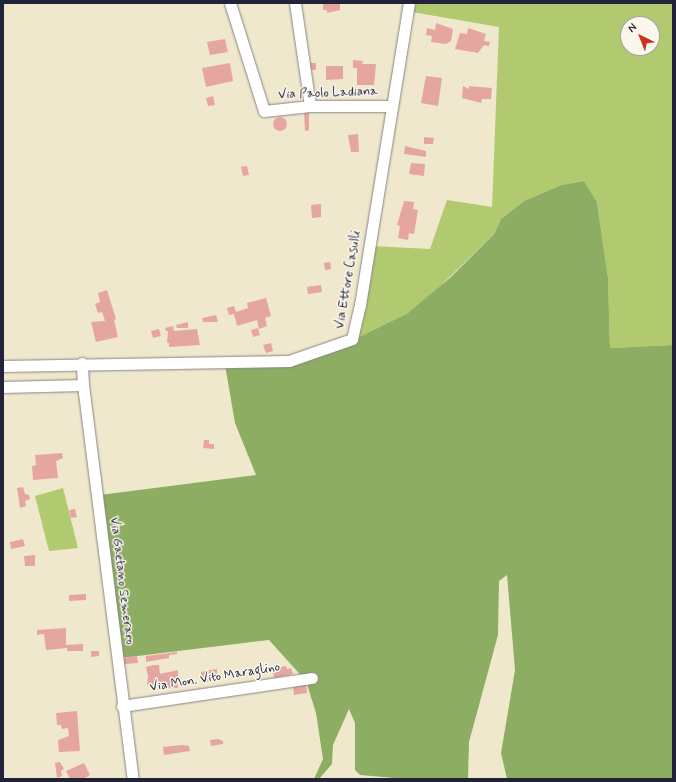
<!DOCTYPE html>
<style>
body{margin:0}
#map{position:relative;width:676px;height:782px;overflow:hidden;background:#efe8cd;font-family:Mynerve,sans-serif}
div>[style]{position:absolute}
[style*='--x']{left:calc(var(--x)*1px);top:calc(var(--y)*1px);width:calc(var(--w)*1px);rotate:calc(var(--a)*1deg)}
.green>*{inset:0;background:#b2ca6f}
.forest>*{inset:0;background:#8dae62}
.building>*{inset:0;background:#e5a6a2}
.round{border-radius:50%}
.roads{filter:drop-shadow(0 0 1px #888584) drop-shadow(0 0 1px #888584)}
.minor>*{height:11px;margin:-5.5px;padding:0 5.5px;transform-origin:5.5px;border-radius:5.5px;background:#fff}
span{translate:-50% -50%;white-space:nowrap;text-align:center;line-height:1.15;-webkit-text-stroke:3px #fbf7ec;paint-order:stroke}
.street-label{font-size:13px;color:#22223b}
.frame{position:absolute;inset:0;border:4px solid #22223b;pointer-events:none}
.north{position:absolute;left:620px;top:16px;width:40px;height:40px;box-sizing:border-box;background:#fbf7ec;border:1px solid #a4a2a5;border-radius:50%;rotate:317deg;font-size:11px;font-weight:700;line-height:16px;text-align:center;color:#22223b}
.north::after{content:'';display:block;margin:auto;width:14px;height:18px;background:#c8321e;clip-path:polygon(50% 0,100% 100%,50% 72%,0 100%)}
</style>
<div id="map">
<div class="green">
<i style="clip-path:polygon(evenodd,413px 3px,673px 3px,673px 345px,610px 348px,608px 278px,597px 202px,584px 181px,561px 185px,524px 201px,501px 219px,494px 234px,429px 297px,408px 313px,351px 341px,372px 246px,430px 249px,447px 200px,492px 207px,499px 27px,412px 12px,413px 3px,628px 24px,652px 24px,652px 48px,628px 48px,628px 24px)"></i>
<i style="clip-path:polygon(63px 488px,78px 548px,49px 551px,35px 496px)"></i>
</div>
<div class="forest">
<i style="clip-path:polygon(584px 181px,597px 202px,608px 278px,610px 348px,673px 345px,673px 779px,507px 779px,501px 753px,515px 670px,507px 575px,499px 581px,498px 635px,469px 742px,468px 779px,406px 779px,360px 775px,355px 770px,355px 723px,349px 709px,333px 745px,332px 764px,319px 779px,314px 779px,323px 759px,316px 713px,306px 681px,269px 640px,121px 658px,100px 495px,256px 475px,235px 423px,225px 365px,291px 362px,351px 341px,408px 313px,451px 277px,494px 234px,501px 219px,524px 201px,561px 185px)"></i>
</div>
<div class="building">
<i style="clip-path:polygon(323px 3px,340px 3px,340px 10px,327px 13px,327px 10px,323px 10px)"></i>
<i style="clip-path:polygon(436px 23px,453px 29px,451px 41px,446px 44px,431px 42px,432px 36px,426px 35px,427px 28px,435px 30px)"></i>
<i style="clip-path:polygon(468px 28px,486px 34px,484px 41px,490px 42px,489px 46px,484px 45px,478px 53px,455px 49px,460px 33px,467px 34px)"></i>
<i style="clip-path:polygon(225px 39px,228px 52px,210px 55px,207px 42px)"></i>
<i style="clip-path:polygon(353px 60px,363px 61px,362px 64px,376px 64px,374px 85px,357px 85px,357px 68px,353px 68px)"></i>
<i style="clip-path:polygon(230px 63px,233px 81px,206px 87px,202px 68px)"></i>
<i style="clip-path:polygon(309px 63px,316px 63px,316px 70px,309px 70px)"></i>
<i style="clip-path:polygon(326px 66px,343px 66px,343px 79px,326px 80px)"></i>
<i style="clip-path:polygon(426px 76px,442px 78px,438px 106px,421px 103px)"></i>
<i style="clip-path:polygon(463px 86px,469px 89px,469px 86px,492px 88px,491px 99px,482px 99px,481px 103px,462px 98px)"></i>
<i style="clip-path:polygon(213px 96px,215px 105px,208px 106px,206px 98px)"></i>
<i style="clip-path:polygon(309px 109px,309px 130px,305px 131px,304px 112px)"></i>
<i class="round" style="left:273px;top:117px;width:14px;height:14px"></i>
<i style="clip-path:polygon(358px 134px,359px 152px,351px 152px,348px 135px)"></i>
<i style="clip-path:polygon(424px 137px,434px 138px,433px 144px,424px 144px)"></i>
<i style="clip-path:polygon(405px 146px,426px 151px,426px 157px,404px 154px)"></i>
<i style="clip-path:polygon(411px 163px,425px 164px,424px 176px,409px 174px)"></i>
<i style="clip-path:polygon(247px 166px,249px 175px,243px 176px,241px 167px)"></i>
<i style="clip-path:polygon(404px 201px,414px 202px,413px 209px,418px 210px,414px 234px,409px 233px,408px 240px,398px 238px,400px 226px,397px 225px)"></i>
<i style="clip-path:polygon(321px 204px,321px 217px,312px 218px,311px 205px)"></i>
<i style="clip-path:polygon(330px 262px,331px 269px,325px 270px,324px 263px)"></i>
<i style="clip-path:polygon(321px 285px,322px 292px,308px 294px,307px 287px)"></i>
<i style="clip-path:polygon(107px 290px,116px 319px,114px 320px,118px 337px,96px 342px,91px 322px,105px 321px,102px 312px,98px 313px,95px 304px,100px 302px,98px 293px)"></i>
<i style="clip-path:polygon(266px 298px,271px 316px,265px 318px,267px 326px,259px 329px,257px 320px,237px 326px,234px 314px,229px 315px,227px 308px,234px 306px,236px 312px,248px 308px,247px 303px)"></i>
<i style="clip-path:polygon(216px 315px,218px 322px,203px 322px,202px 318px)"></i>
<i style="clip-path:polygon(188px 322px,188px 328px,177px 328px,176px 325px)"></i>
<i style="clip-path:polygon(173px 326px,174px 331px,197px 329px,200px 345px,169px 347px,169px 343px,167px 343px,168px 331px,166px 331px,165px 328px)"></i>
<i style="clip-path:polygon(258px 328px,260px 335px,253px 337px,251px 330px)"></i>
<i style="clip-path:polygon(159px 329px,161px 336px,153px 338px,151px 331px)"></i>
<i style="clip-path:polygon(271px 343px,273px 351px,266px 353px,263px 345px)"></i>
<i style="clip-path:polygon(204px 440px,209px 440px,209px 444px,214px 444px,214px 449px,203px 448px)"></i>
<i style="clip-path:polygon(62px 453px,63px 458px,56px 461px,58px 478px,33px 480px,32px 466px,36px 465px,35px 455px)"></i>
<i style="clip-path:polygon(23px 487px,25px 494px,29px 495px,30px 499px,25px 501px,26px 506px,20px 508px,17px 488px)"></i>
<i style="clip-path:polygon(75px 509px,77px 517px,71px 518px,69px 510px)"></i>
<i style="clip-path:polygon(23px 539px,25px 546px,11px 549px,10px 542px)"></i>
<i style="clip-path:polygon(35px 555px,35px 566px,25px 566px,24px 556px)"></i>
<i style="clip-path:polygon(86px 594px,86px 600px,69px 601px,69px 595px)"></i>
<i style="clip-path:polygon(66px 628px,66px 645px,83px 644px,83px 651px,67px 651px,67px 648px,46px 650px,44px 634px,37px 635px,37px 630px)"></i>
<i style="clip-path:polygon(91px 651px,99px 651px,99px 656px,91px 657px)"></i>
<i style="clip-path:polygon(177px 652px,177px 654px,169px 655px,169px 658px,146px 662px,146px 656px)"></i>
<i style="clip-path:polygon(137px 656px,138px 663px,124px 664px,124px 658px)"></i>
<i style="clip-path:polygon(153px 665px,159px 665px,160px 674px,178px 670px,178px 688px,164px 688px,164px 683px,159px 683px,159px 686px,147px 685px,148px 676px,146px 667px)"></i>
<i style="clip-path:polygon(286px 666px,287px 669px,291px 668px,293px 674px,274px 678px,272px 669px)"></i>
<i style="clip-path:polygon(217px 669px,217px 674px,211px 675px,212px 681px,202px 682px,201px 672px)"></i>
<i style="clip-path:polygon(306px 684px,307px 693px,294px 695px,293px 686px)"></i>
<i style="clip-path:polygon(77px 711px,80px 751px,59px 752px,58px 740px,69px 736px,68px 728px,62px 729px,61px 725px,57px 725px,56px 713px)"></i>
<i style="clip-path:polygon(218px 739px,223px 741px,223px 744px,211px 746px,210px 740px)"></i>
<i style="clip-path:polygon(182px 745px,189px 746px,190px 751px,164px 755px,163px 747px)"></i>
<i style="clip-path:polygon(60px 762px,64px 769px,61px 771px,62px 776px,57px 778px,55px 763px)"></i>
<i style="clip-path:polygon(84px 763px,90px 775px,83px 779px,70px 779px,66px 771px)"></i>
</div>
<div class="roads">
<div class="minor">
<i style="--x:230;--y:3;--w:113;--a:72.5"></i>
<i style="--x:264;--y:111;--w:46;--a:-6.2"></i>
<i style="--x:310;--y:106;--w:82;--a:0"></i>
<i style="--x:295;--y:3;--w:104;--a:81.7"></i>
<i style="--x:3;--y:366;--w:286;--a:-1"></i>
<i style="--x:289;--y:361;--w:67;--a:-19.2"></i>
<i style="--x:352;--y:339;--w:35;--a:-77"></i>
<i style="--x:360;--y:305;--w:306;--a:-80.8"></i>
<i style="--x:83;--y:385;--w:397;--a:82.8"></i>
<i style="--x:3;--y:387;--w:80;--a:-1.4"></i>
<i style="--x:83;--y:385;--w:22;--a:-93"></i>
<i style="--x:122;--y:706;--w:192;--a:-8.4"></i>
</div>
</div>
<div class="street-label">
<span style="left:328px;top:94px;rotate:-2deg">Via Paolo Ladiana</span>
<span style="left:349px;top:280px;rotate:-80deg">Via Ettore Casulli</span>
<span style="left:121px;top:581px;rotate:83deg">Via Gaetano Semeraro</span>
<span style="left:215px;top:678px;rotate:-9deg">Via Mon. Vito Maraglino</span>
</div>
<div class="frame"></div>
<div class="north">N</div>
</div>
